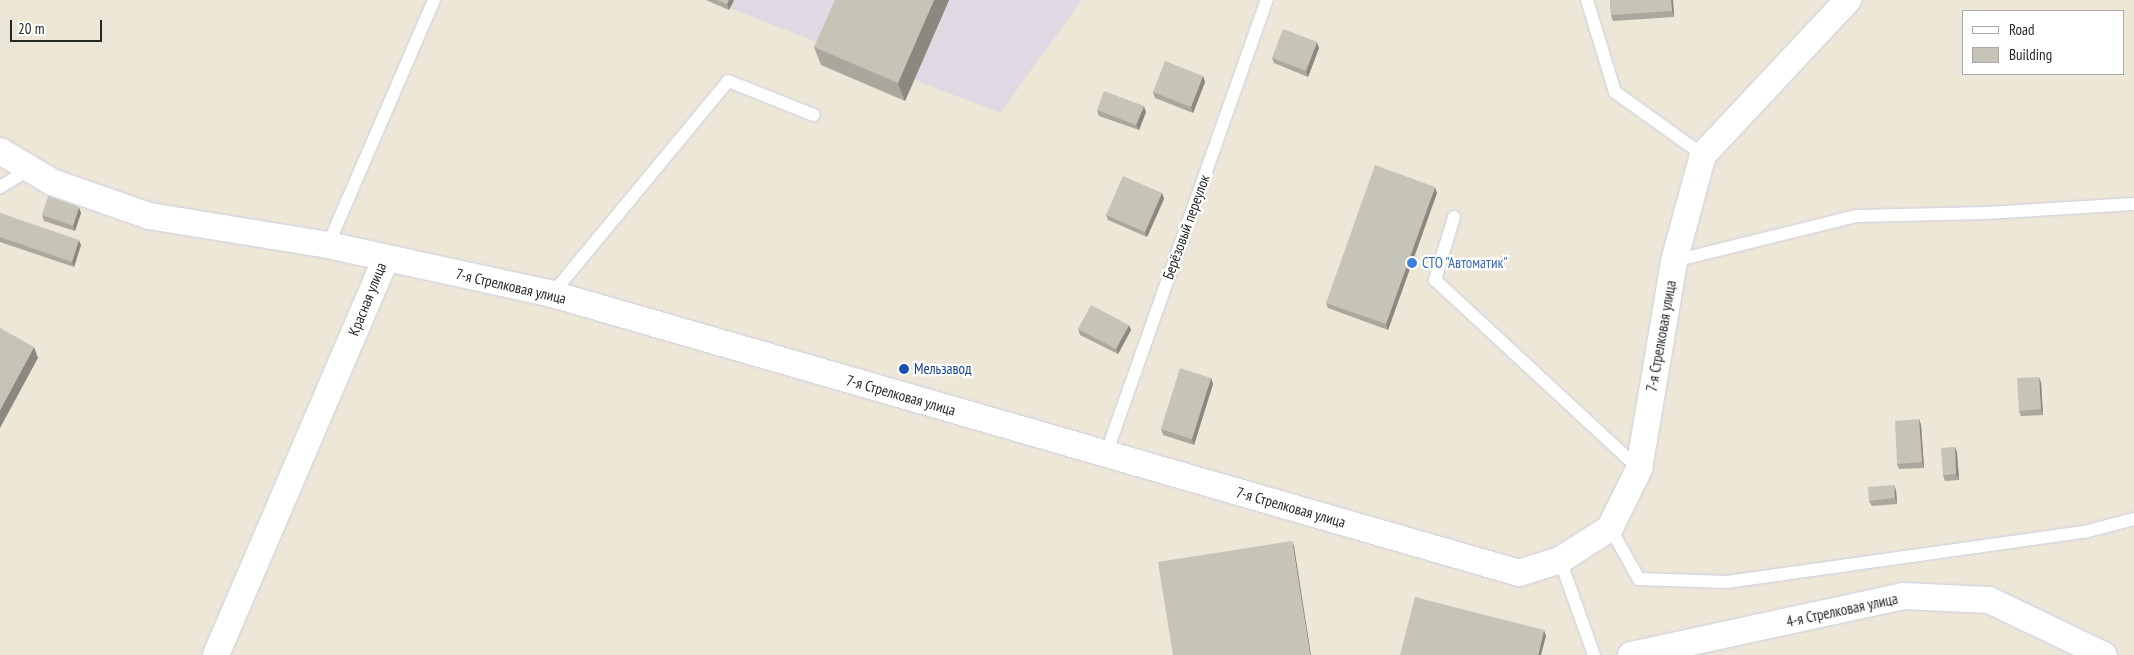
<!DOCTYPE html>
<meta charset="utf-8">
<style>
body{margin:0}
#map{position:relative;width:2134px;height:655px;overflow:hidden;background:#ece7d7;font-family:"PT Sans Narrow",sans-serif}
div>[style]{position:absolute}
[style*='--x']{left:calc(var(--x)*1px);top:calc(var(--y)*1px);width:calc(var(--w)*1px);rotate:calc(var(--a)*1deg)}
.industrial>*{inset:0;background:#ded9e3}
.roads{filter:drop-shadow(0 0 1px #cdcce2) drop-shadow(0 0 1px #cdcce2)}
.service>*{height:12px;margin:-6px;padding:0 6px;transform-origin:6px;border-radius:6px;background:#fff}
.minor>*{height:26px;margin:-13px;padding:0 13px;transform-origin:13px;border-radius:13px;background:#fff}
.wall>*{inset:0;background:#aaa89d}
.shaded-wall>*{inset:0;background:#8b8880}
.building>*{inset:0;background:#c6c3b7}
.dots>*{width:14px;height:14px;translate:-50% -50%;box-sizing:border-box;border:2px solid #fff;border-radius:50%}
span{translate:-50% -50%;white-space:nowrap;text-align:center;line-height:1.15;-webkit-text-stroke:4.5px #fff;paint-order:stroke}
.street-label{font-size:15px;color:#272727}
.shop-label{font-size:15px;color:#366cbe}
.left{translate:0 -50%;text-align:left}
.transit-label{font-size:15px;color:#164399}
.legend{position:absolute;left:1962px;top:10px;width:162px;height:65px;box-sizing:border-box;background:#fff;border:1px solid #a9a9a9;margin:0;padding:6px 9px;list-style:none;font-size:15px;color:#272727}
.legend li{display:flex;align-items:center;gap:10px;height:25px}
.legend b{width:25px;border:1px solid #a9a9a9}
.scale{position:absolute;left:10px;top:20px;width:92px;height:22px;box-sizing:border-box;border:2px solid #272727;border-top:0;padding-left:6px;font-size:15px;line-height:18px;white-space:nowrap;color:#272727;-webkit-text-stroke:4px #fff;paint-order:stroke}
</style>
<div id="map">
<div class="industrial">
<i style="clip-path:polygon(709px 0,1082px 0,1000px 113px)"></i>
</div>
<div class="roads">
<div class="service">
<i style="--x:1587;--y:0;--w:96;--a:73.1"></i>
<i style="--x:1615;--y:92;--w:108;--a:35.6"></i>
<i style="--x:0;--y:187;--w:35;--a:-31"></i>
<i style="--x:1454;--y:217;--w:66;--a:106.8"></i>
<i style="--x:1435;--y:280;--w:278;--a:42.8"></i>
<i style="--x:328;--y:245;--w:267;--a:-66.6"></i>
<i style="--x:1674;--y:261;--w:187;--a:-13.9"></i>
<i style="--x:1856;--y:216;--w:130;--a:-1.3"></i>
<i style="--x:1986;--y:213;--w:148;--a:-3.5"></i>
<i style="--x:552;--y:294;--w:276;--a:-50.4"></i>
<i style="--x:728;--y:81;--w:92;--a:21.6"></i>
<i style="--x:1106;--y:454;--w:482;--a:-70.5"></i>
<i style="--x:1610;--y:528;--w:59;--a:60.4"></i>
<i style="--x:1639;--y:579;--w:88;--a:2"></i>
<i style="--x:1727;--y:582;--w:360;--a:-8"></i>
<i style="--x:2084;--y:532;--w:52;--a:-14.6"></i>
<i style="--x:1560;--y:560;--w:101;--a:70.3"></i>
</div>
<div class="minor">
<i style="--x:0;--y:151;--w:61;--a:30.8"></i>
<i style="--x:52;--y:182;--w:103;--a:19.3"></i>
<i style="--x:149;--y:216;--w:181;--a:9.2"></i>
<i style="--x:328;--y:245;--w:229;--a:12.3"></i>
<i style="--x:552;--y:294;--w:1006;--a:16.09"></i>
<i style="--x:1519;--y:573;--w:43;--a:-17.6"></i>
<i style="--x:1560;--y:560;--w:59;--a:-32.6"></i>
<i style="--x:1610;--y:528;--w:66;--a:-63.8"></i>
<i style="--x:1639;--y:469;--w:211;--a:-80.4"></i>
<i style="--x:1674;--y:261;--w:110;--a:-74.7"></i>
<i style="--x:1703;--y:155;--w:212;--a:-46.9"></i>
<i style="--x:216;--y:655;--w:432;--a:-66.8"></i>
<i style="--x:1631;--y:655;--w:278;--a:-12.2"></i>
<i style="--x:1903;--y:596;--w:86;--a:2.7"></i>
<i style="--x:1989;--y:600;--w:127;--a:25.6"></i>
</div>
</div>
<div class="wall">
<i style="clip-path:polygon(706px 0,734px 0,729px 10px)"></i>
<i style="clip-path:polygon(949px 0,905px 101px,821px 65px,814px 47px)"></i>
<i style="clip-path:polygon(1610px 0,1673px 0,1674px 17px,1613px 21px,1611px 15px)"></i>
<i style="clip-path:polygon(1319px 48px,1308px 77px,1274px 63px,1272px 58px)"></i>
<i style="clip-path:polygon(1203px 76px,1205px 82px,1193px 113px,1155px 98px,1153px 92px)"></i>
<i style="clip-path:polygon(1097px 110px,1146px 112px,1139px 130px,1099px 116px)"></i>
<i style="clip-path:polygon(1162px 193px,1164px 199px,1147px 237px,1108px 220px,1106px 215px)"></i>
<i style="clip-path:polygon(1437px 193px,1388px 330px,1328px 308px,1326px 303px)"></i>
<i style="clip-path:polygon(0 213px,81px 245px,74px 267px,0 242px)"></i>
<i style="clip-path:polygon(81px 213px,75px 231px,44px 221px,42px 215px)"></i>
<i style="clip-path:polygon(1078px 329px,1131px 330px,1118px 354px,1080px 335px)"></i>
<i style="clip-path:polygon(1211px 378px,1213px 384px,1194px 445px,1163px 435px,1161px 429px)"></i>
<i style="clip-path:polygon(2041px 382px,2043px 415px,2021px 416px,2019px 411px)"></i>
<i style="clip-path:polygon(1919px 419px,1921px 425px,1924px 468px,1899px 469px,1897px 464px)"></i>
<i style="clip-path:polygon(1955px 447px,1957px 453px,1959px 480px,1945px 481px,1943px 475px)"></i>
<i style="clip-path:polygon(1896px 490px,1897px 504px,1872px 506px,1869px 501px)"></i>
</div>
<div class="shaded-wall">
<i style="clip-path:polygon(729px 0,734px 0,729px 10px,727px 4px)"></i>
<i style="clip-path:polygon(934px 0,949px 0,905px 101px,898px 83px)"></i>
<i style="clip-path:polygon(1671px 0,1673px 0,1674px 17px,1672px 11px)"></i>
<i style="clip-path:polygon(1317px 42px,1319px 48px,1308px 77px,1306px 71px)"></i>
<i style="clip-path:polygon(1203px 76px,1205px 82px,1193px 113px,1191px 107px)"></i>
<i style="clip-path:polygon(1144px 106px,1146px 112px,1139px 130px,1136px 125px)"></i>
<i style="clip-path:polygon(1435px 187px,1437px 193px,1388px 330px,1386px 324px)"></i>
<i style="clip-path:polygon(1162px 193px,1164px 199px,1147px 237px,1145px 232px)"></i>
<i style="clip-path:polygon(79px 207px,81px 213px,75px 231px,73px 226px)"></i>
<i style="clip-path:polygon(79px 240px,81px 245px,74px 267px,72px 262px)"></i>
<i style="clip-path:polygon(1129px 325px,1131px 330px,1118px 354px,1116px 349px)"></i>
<i style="clip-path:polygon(34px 347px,38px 358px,0 428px,0 410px)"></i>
<i style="clip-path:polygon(2039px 377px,2041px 382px,2043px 415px,2041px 409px)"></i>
<i style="clip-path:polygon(1211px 378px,1213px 384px,1194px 445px,1192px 439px)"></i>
<i style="clip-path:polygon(1919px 419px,1921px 425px,1924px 468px,1922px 462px)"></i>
<i style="clip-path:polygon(1955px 447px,1957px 453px,1959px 480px,1956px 474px)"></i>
<i style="clip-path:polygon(1894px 485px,1896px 490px,1897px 504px,1895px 498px)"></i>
<i style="clip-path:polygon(1292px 541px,1294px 546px,1311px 655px,1310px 655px)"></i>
<i style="clip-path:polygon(1544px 630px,1546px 636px,1541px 655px,1538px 655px)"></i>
</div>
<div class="building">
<i style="clip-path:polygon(717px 0,729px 0,727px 4px)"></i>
<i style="clip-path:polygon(835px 0,934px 0,898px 83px,814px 47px)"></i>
<i style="clip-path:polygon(1610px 0,1671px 0,1672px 11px,1611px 15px)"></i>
<i style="clip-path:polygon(1283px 29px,1317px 42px,1306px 71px,1272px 58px)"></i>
<i style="clip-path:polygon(1165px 61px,1203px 76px,1191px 107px,1153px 92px)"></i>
<i style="clip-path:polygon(1104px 91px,1144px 106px,1136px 125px,1097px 110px)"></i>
<i style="clip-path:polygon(1375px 165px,1435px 187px,1386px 324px,1326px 303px)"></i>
<i style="clip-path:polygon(1123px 176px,1162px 193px,1145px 232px,1106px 215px)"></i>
<i style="clip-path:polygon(48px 196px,79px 207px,73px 226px,42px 215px)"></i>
<i style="clip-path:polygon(0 213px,79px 240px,72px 262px,0 237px)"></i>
<i style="clip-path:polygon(1091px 305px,1129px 325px,1116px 349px,1078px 329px)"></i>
<i style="clip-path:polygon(0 328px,34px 347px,0 410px)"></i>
<i style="clip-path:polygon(1180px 368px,1211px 378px,1192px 439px,1161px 429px)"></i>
<i style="clip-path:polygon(2039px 377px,2041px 409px,2019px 411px,2017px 378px)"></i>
<i style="clip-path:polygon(1919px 419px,1922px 462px,1897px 464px,1895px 421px)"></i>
<i style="clip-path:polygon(1955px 447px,1956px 474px,1943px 475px,1941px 448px)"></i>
<i style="clip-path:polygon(1894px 485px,1895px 498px,1869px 501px,1868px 487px)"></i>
<i style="clip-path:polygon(1292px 541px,1310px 655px,1173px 655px,1158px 562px)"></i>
<i style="clip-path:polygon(1415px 597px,1544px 630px,1538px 655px,1400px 655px)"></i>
</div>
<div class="dots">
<i style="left:1412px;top:263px;background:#3f7fe0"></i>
<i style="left:904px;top:369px;background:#1a4fb4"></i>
</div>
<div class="street-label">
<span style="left:1186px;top:227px;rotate:-70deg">Берёзовый переулок</span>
<span style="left:511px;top:286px;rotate:13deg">7-я Стрелковая улица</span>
<span style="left:367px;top:299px;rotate:-68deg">Красная улица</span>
<span style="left:1661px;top:336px;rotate:-80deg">7-я Стрелковая улица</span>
<span style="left:901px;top:395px;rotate:16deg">7-я Стрелковая улица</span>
<span style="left:1291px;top:507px;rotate:16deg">7-я Стрелковая улица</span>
<span style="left:1842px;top:610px;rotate:-12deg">4-я Стрелковая улица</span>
</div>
<div class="shop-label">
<span class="left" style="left:1422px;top:263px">СТО "Автоматик"</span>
</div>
<div class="transit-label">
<span class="left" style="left:914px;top:369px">Мельзавод</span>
</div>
<ul class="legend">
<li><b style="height:6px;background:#fff"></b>Road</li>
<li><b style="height:14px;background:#c6c3b7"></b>Building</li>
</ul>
<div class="scale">20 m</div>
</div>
